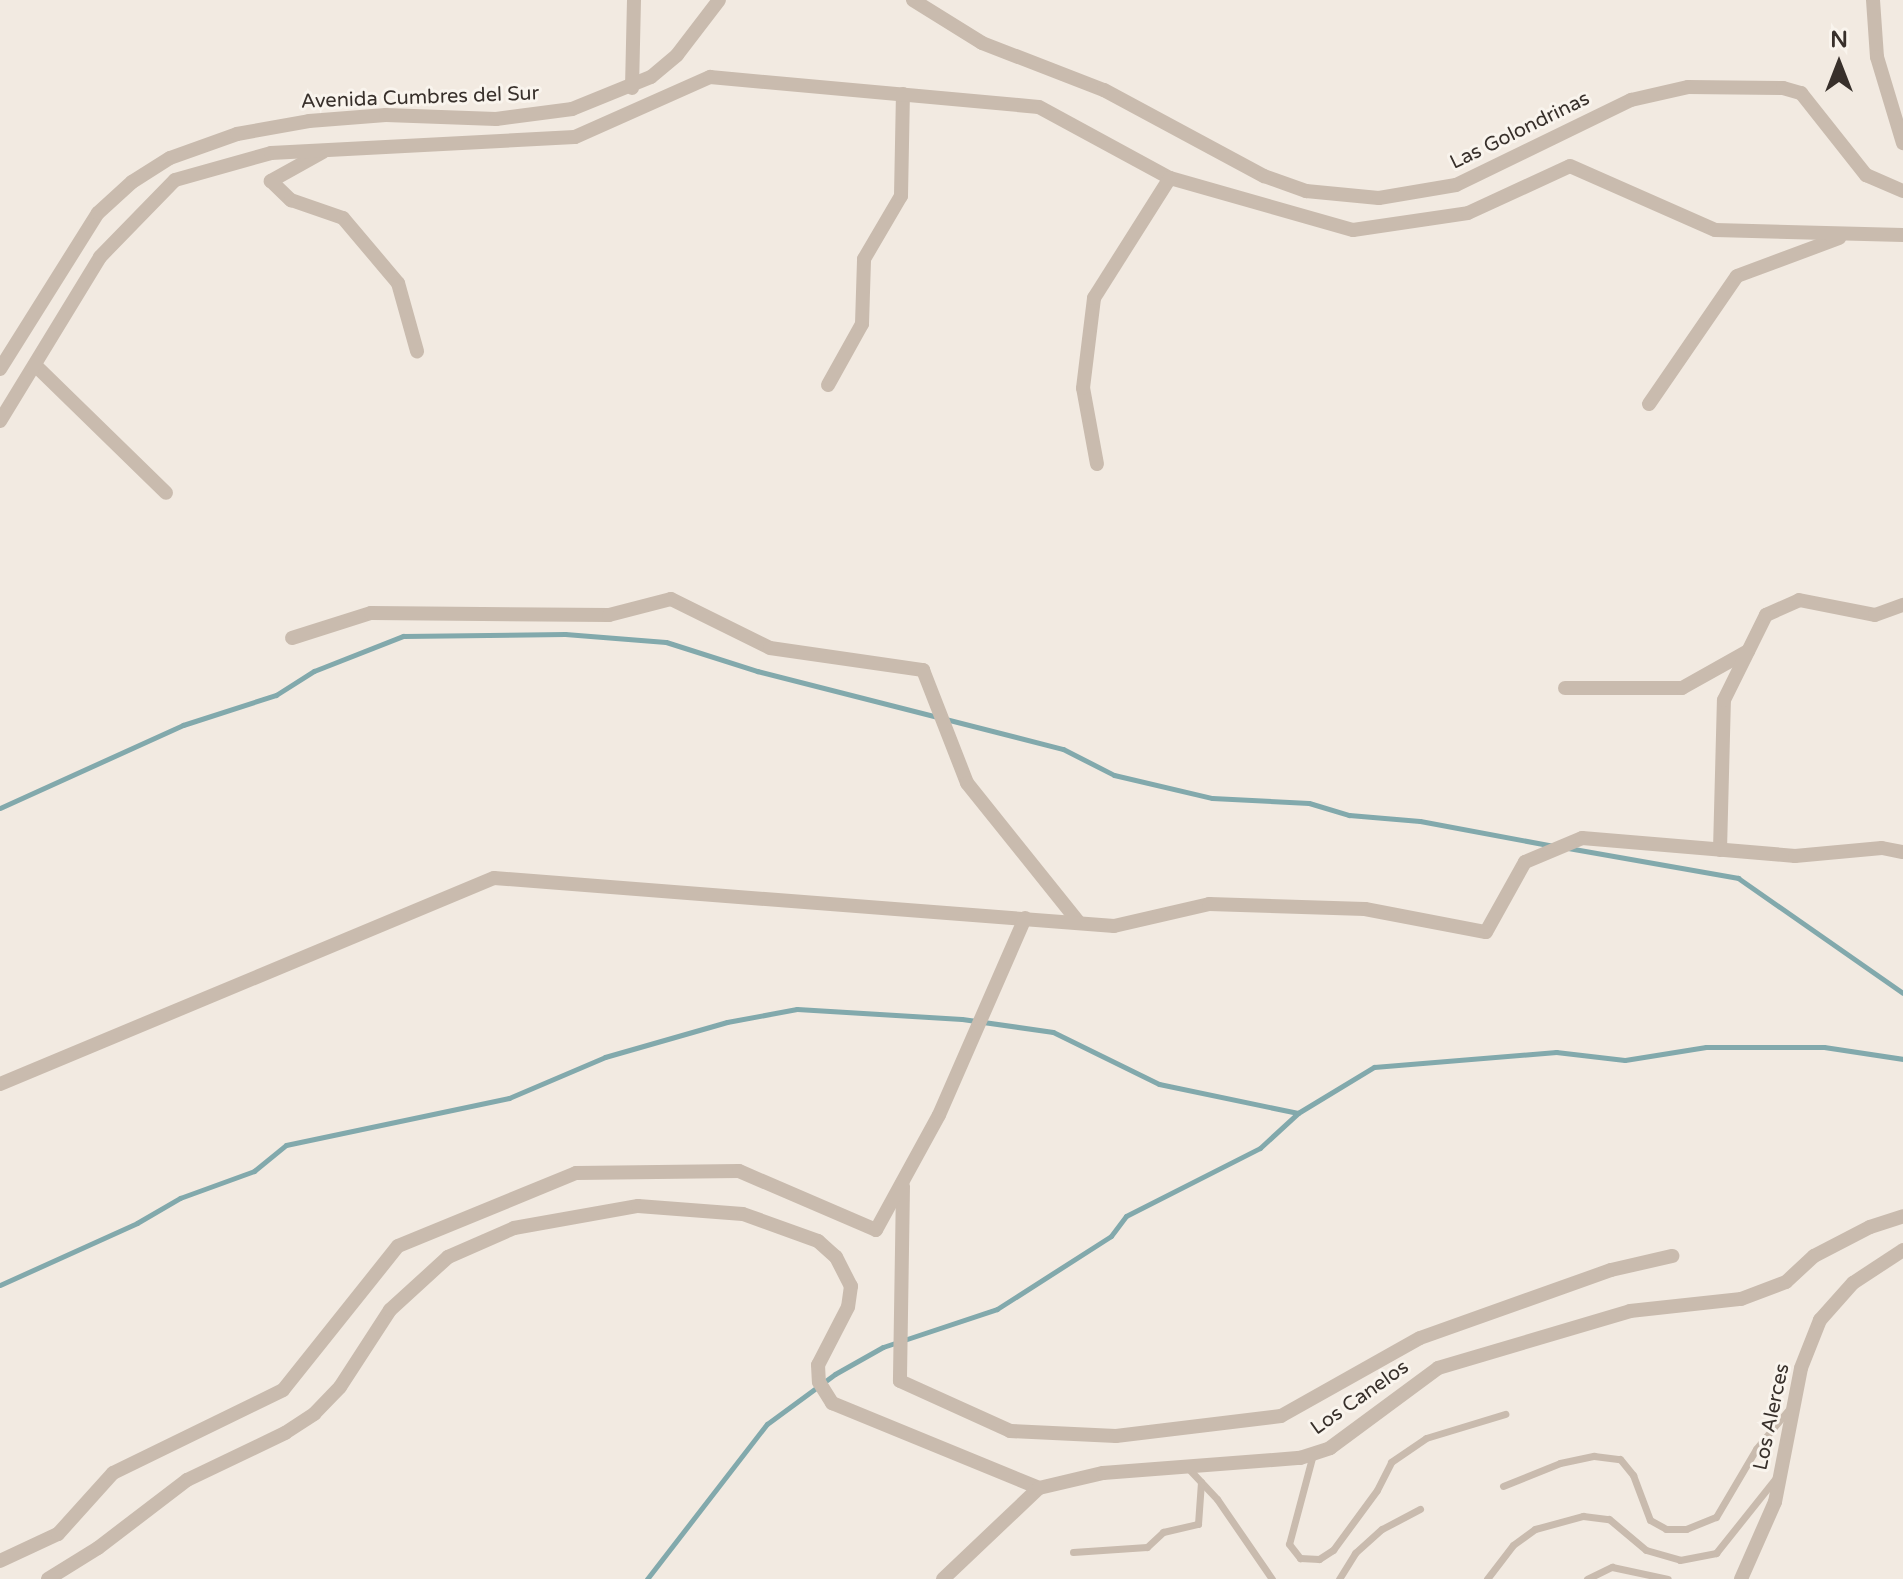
<!DOCTYPE html>
<style>
body{margin:0}
#map{position:relative;width:1903px;height:1579px;overflow:hidden;background:#f2eae1;font-family:"Varela Round",sans-serif}
div>[style]{position:absolute}
[style*='--x']{left:calc(var(--x)*1px);top:calc(var(--y)*1px);width:calc(var(--w)*1px);rotate:calc(var(--a)*1deg)}
.stream>*{height:5px;margin:-2.5px;padding:0 2.5px;transform-origin:2.5px;border-radius:2.5px;background:#82a9ac}
.service>*{height:7px;margin:-3.5px;padding:0 3.5px;transform-origin:3.5px;border-radius:3.5px;background:#c9bbae}
.minor>*{height:14px;margin:-7px;padding:0 7px;transform-origin:7px;border-radius:7px;background:#c9bbae}
span{translate:-50% -50%;white-space:nowrap;text-align:center;line-height:1.15;-webkit-text-stroke:6px #f9f4ed;paint-order:stroke}
.street-label{font-size:20px;color:#38302b}
.north{position:absolute;left:1799px;top:24px;width:80px;height:80px;-webkit-text-stroke:6px #f9f4ed;paint-order:stroke;rotate:0deg;font-size:22px;font-weight:700;line-height:32px;text-align:center;color:#38302b}
.north::after{content:'';display:block;margin:auto;width:28px;height:36px;background:#38302b;clip-path:polygon(50% 0,100% 100%,50% 72%,0 100%)}
</style>
<div id="map">
<div class="stream">
<i style="--x:0;--y:808;--w:201;--a:-24.4"></i>
<i style="--x:183;--y:725;--w:98;--a:-17.9"></i>
<i style="--x:276;--y:695;--w:45;--a:-32.3"></i>
<i style="--x:314;--y:671;--w:96;--a:-21.5"></i>
<i style="--x:403;--y:636;--w:162;--a:-0.7"></i>
<i style="--x:565;--y:634;--w:101;--a:4.5"></i>
<i style="--x:666;--y:642;--w:96;--a:17.7"></i>
<i style="--x:757;--y:671;--w:316;--a:14.3"></i>
<i style="--x:1063;--y:749;--w:57;--a:27"></i>
<i style="--x:1114;--y:775;--w:101;--a:13.2"></i>
<i style="--x:1212;--y:798;--w:97;--a:3"></i>
<i style="--x:1309;--y:803;--w:42;--a:16.7"></i>
<i style="--x:1349;--y:815;--w:71;--a:4.8"></i>
<i style="--x:1420;--y:821;--w:136;--a:10.6"></i>
<i style="--x:1568;--y:848;--w:173;--a:10"></i>
<i style="--x:1738;--y:878;--w:201;--a:34.9"></i>
<i style="--x:0;--y:1285;--w:150;--a:-24.3"></i>
<i style="--x:137;--y:1223;--w:50;--a:-30.2"></i>
<i style="--x:180;--y:1198;--w:79;--a:-20"></i>
<i style="--x:254;--y:1171;--w:41;--a:-39.1"></i>
<i style="--x:286;--y:1145;--w:228;--a:-11.9"></i>
<i style="--x:509;--y:1098;--w:104;--a:-23.1"></i>
<i style="--x:605;--y:1057;--w:127;--a:-16"></i>
<i style="--x:727;--y:1022;--w:71;--a:-10.5"></i>
<i style="--x:797;--y:1009;--w:165;--a:3.5"></i>
<i style="--x:962;--y:1019;--w:92;--a:8.1"></i>
<i style="--x:1053;--y:1032;--w:118;--a:26.1"></i>
<i style="--x:1159;--y:1084;--w:142;--a:11.8"></i>
<i style="--x:647;--y:1579;--w:196;--a:-52.3"></i>
<i style="--x:767;--y:1424;--w:84;--a:-36.3"></i>
<i style="--x:835;--y:1374;--w:55;--a:-29.4"></i>
<i style="--x:883;--y:1347;--w:120;--a:-18.4"></i>
<i style="--x:997;--y:1309;--w:135;--a:-32.6"></i>
<i style="--x:1111;--y:1236;--w:25;--a:-53"></i>
<i style="--x:1126;--y:1216;--w:150;--a:-26.9"></i>
<i style="--x:1260;--y:1148;--w:52;--a:-42.6"></i>
<i style="--x:1298;--y:1113;--w:89;--a:-31.2"></i>
<i style="--x:1374;--y:1067;--w:183;--a:-4.7"></i>
<i style="--x:1556;--y:1052;--w:69;--a:6.6"></i>
<i style="--x:1625;--y:1060;--w:82;--a:-9.1"></i>
<i style="--x:1706;--y:1047;--w:118;--a:0"></i>
<i style="--x:1824;--y:1047;--w:80;--a:8.6"></i>
</div>
<div class="service">
<i style="--x:1313;--y:1454;--w:93;--a:104.9"></i>
<i style="--x:1289;--y:1544;--w:18;--a:52"></i>
<i style="--x:1300;--y:1558;--w:19;--a:3"></i>
<i style="--x:1319;--y:1559;--w:17;--a:-33"></i>
<i style="--x:1333;--y:1550;--w:74;--a:-53.7"></i>
<i style="--x:1377;--y:1490;--w:31;--a:-63"></i>
<i style="--x:1391;--y:1462;--w:42;--a:-34.4"></i>
<i style="--x:1426;--y:1438;--w:83;--a:-16.9"></i>
<i style="--x:1187;--y:1467;--w:44;--a:46.8"></i>
<i style="--x:1217;--y:1499;--w:97;--a:55.5"></i>
<i style="--x:1503;--y:1486;--w:61;--a:-22"></i>
<i style="--x:1560;--y:1463;--w:35;--a:-12"></i>
<i style="--x:1594;--y:1456;--w:26;--a:7"></i>
<i style="--x:1620;--y:1459;--w:21;--a:51"></i>
<i style="--x:1633;--y:1475;--w:48;--a:69.3"></i>
<i style="--x:1650;--y:1520;--w:18;--a:29"></i>
<i style="--x:1666;--y:1529;--w:20;--a:0"></i>
<i style="--x:1686;--y:1529;--w:32;--a:-22"></i>
<i style="--x:1716;--y:1517;--w:79;--a:-59.5"></i>
<i style="--x:1756;--y:1449;--w:52;--a:-50.5"></i>
<i style="--x:1073;--y:1552;--w:74;--a:-3.9"></i>
<i style="--x:1147;--y:1547;--w:22;--a:-43"></i>
<i style="--x:1163;--y:1532;--w:36;--a:-13"></i>
<i style="--x:1198;--y:1524;--w:42;--a:-85.9"></i>
<i style="--x:1339;--y:1579;--w:31;--a:-58"></i>
<i style="--x:1355;--y:1553;--w:36;--a:-42"></i>
<i style="--x:1382;--y:1529;--w:43;--a:-27.8"></i>
<i style="--x:1487;--y:1579;--w:43;--a:-52.6"></i>
<i style="--x:1513;--y:1545;--w:27;--a:-36"></i>
<i style="--x:1535;--y:1529;--w:50;--a:-15.2"></i>
<i style="--x:1583;--y:1516;--w:26;--a:7"></i>
<i style="--x:1609;--y:1519;--w:48;--a:40"></i>
<i style="--x:1646;--y:1550;--w:35;--a:16"></i>
<i style="--x:1680;--y:1560;--w:37;--a:-11"></i>
<i style="--x:1716;--y:1553;--w:95;--a:-51.4"></i>
<i style="--x:1587;--y:1579;--w:28;--a:-26"></i>
<i style="--x:1612;--y:1567;--w:57;--a:12.1"></i>
</div>
<div class="minor">
<i style="--x:913;--y:0;--w:81;--a:31.9"></i>
<i style="--x:982;--y:43;--w:131;--a:21.1"></i>
<i style="--x:1104;--y:90;--w:182;--a:28.3"></i>
<i style="--x:1264;--y:176;--w:45;--a:19.7"></i>
<i style="--x:1306;--y:191;--w:73;--a:5.5"></i>
<i style="--x:1379;--y:198;--w:78;--a:-9.6"></i>
<i style="--x:1456;--y:185;--w:195;--a:-25.9"></i>
<i style="--x:1631;--y:100;--w:58;--a:-12.8"></i>
<i style="--x:1688;--y:87;--w:95;--a:0.6"></i>
<i style="--x:1783;--y:88;--w:19;--a:16"></i>
<i style="--x:1801;--y:93;--w:105;--a:51.6"></i>
<i style="--x:1866;--y:175;--w:40;--a:23.4"></i>
<i style="--x:1873;--y:0;--w:57;--a:86"></i>
<i style="--x:1877;--y:57;--w:90;--a:73.2"></i>
<i style="--x:632;--y:88;--w:88;--a:-88.7"></i>
<i style="--x:323;--y:152;--w:60;--a:150.9"></i>
<i style="--x:271;--y:181;--w:28;--a:44"></i>
<i style="--x:291;--y:200;--w:55;--a:19.1"></i>
<i style="--x:343;--y:218;--w:85;--a:49.8"></i>
<i style="--x:398;--y:283;--w:71;--a:74.4"></i>
<i style="--x:35;--y:365;--w:183;--a:44.3"></i>
<i style="--x:0;--y:369;--w:184;--a:-57.9"></i>
<i style="--x:98;--y:213;--w:46;--a:-42.4"></i>
<i style="--x:132;--y:182;--w:45;--a:-32.3"></i>
<i style="--x:170;--y:158;--w:71;--a:-19.7"></i>
<i style="--x:237;--y:134;--w:73;--a:-10.2"></i>
<i style="--x:309;--y:121;--w:77;--a:-4.5"></i>
<i style="--x:386;--y:115;--w:110;--a:2.1"></i>
<i style="--x:496;--y:119;--w:77;--a:-7.5"></i>
<i style="--x:572;--y:109;--w:85;--a:-22.1"></i>
<i style="--x:651;--y:77;--w:34;--a:-40"></i>
<i style="--x:677;--y:55;--w:69;--a:-52.6"></i>
<i style="--x:828;--y:385;--w:70;--a:-60.9"></i>
<i style="--x:862;--y:324;--w:65;--a:-88.2"></i>
<i style="--x:864;--y:259;--w:73;--a:-59.6"></i>
<i style="--x:901;--y:196;--w:102;--a:-88.9"></i>
<i style="--x:1649;--y:404;--w:155;--a:-55.5"></i>
<i style="--x:1737;--y:276;--w:109;--a:-20.4"></i>
<i style="--x:0;--y:421;--w:192;--a:-58.6"></i>
<i style="--x:100;--y:257;--w:107;--a:-45.8"></i>
<i style="--x:175;--y:180;--w:100;--a:-15.7"></i>
<i style="--x:271;--y:153;--w:304;--a:-3"></i>
<i style="--x:575;--y:137;--w:148;--a:-24"></i>
<i style="--x:710;--y:77;--w:330;--a:5.2"></i>
<i style="--x:1039;--y:107;--w:149;--a:28.5"></i>
<i style="--x:1170;--y:178;--w:190;--a:15.9"></i>
<i style="--x:1353;--y:230;--w:116;--a:-8.4"></i>
<i style="--x:1468;--y:213;--w:112;--a:-24.7"></i>
<i style="--x:1570;--y:166;--w:158;--a:23.8"></i>
<i style="--x:1715;--y:230;--w:188;--a:1.5"></i>
<i style="--x:1097;--y:464;--w:77;--a:-100.4"></i>
<i style="--x:1083;--y:388;--w:91;--a:-83"></i>
<i style="--x:1094;--y:298;--w:142;--a:-57.7"></i>
<i style="--x:292;--y:638;--w:83;--a:-17.6"></i>
<i style="--x:371;--y:613;--w:238;--a:0.5"></i>
<i style="--x:609;--y:615;--w:64;--a:-14.5"></i>
<i style="--x:671;--y:599;--w:110;--a:26.3"></i>
<i style="--x:770;--y:648;--w:155;--a:8.2"></i>
<i style="--x:923;--y:670;--w:121;--a:68.7"></i>
<i style="--x:967;--y:783;--w:179;--a:51.3"></i>
<i style="--x:1565;--y:688;--w:117;--a:0"></i>
<i style="--x:1682;--y:688;--w:76;--a:-29.3"></i>
<i style="--x:1720;--y:850;--w:150;--a:-88.5"></i>
<i style="--x:1724;--y:700;--w:95;--a:-63.7"></i>
<i style="--x:1766;--y:615;--w:36;--a:-24"></i>
<i style="--x:1799;--y:600;--w:77;--a:11.2"></i>
<i style="--x:1875;--y:615;--w:30;--a:-20"></i>
<i style="--x:0;--y:1084;--w:535;--a:-22.64"></i>
<i style="--x:494;--y:878;--w:622;--a:4.43"></i>
<i style="--x:1114;--y:926;--w:98;--a:-13"></i>
<i style="--x:1209;--y:904;--w:156;--a:1.8"></i>
<i style="--x:1365;--y:909;--w:123;--a:10.8"></i>
<i style="--x:1486;--y:932;--w:80;--a:-60.9"></i>
<i style="--x:1525;--y:862;--w:62;--a:-22.8"></i>
<i style="--x:1582;--y:838;--w:214;--a:4.8"></i>
<i style="--x:1795;--y:856;--w:87;--a:-5.3"></i>
<i style="--x:1882;--y:848;--w:21;--a:11"></i>
<i style="--x:903;--y:1186;--w:195;--a:90.9"></i>
<i style="--x:900;--y:1381;--w:121;--a:24.4"></i>
<i style="--x:1010;--y:1431;--w:106;--a:2.7"></i>
<i style="--x:1116;--y:1436;--w:166;--a:-6.9"></i>
<i style="--x:1281;--y:1416;--w:159;--a:-29.3"></i>
<i style="--x:1420;--y:1338;--w:203;--a:-19.6"></i>
<i style="--x:1611;--y:1270;--w:63;--a:-12.9"></i>
<i style="--x:0;--y:1561;--w:64;--a:-25"></i>
<i style="--x:58;--y:1534;--w:82;--a:-48"></i>
<i style="--x:113;--y:1473;--w:189;--a:-26"></i>
<i style="--x:283;--y:1390;--w:184;--a:-51.4"></i>
<i style="--x:398;--y:1246;--w:192;--a:-22.3"></i>
<i style="--x:576;--y:1173;--w:163;--a:-0.7"></i>
<i style="--x:739;--y:1171;--w:149;--a:23.3"></i>
<i style="--x:876;--y:1230;--w:131;--a:-61.3"></i>
<i style="--x:939;--y:1115;--w:215;--a:-66.4"></i>
<i style="--x:48;--y:1579;--w:59;--a:-31.8"></i>
<i style="--x:98;--y:1548;--w:112;--a:-37.4"></i>
<i style="--x:187;--y:1480;--w:109;--a:-25.6"></i>
<i style="--x:285;--y:1433;--w:35;--a:-33"></i>
<i style="--x:314;--y:1414;--w:37;--a:-46"></i>
<i style="--x:340;--y:1387;--w:92;--a:-57"></i>
<i style="--x:390;--y:1310;--w:79;--a:-42.4"></i>
<i style="--x:448;--y:1257;--w:72;--a:-23.7"></i>
<i style="--x:514;--y:1228;--w:126;--a:-10.1"></i>
<i style="--x:638;--y:1206;--w:105;--a:4.4"></i>
<i style="--x:743;--y:1214;--w:80;--a:19.8"></i>
<i style="--x:818;--y:1241;--w:24;--a:42"></i>
<i style="--x:836;--y:1257;--w:33;--a:63"></i>
<i style="--x:851;--y:1286;--w:21;--a:98"></i>
<i style="--x:848;--y:1307;--w:65;--a:117.3"></i>
<i style="--x:818;--y:1365;--w:17;--a:87"></i>
<i style="--x:819;--y:1382;--w:25;--a:58"></i>
<i style="--x:832;--y:1403;--w:224;--a:22.3"></i>
<i style="--x:943;--y:1579;--w:132;--a:-43.5"></i>
<i style="--x:1039;--y:1488;--w:66;--a:-13.2"></i>
<i style="--x:1103;--y:1473;--w:198;--a:-4.4"></i>
<i style="--x:1300;--y:1458;--w:32;--a:-18"></i>
<i style="--x:1330;--y:1448;--w:134;--a:-36.5"></i>
<i style="--x:1438;--y:1368;--w:200;--a:-16.5"></i>
<i style="--x:1630;--y:1311;--w:112;--a:-6.2"></i>
<i style="--x:1741;--y:1299;--w:48;--a:-20.7"></i>
<i style="--x:1786;--y:1282;--w:38;--a:-43"></i>
<i style="--x:1814;--y:1256;--w:63;--a:-27.4"></i>
<i style="--x:1870;--y:1227;--w:35;--a:-18"></i>
<i style="--x:1741;--y:1579;--w:84;--a:-66.2"></i>
<i style="--x:1775;--y:1502;--w:136;--a:-79"></i>
<i style="--x:1801;--y:1368;--w:52;--a:-68.4"></i>
<i style="--x:1820;--y:1320;--w:50;--a:-48.3"></i>
<i style="--x:1853;--y:1283;--w:60;--a:-33.4"></i>
</div>
<div class="street-label">
<span style="left:420px;top:98px;rotate:-2deg">Avenida Cumbres del Sur</span>
<span style="left:1520px;top:131px;rotate:-26deg">Las Golondrinas</span>
<span style="left:1360px;top:1398px;rotate:-35deg">Los Canelos</span>
<span style="left:1772px;top:1417px;rotate:-78deg">Los Alerces</span>
</div>
<div class="north">N</div>
</div>
